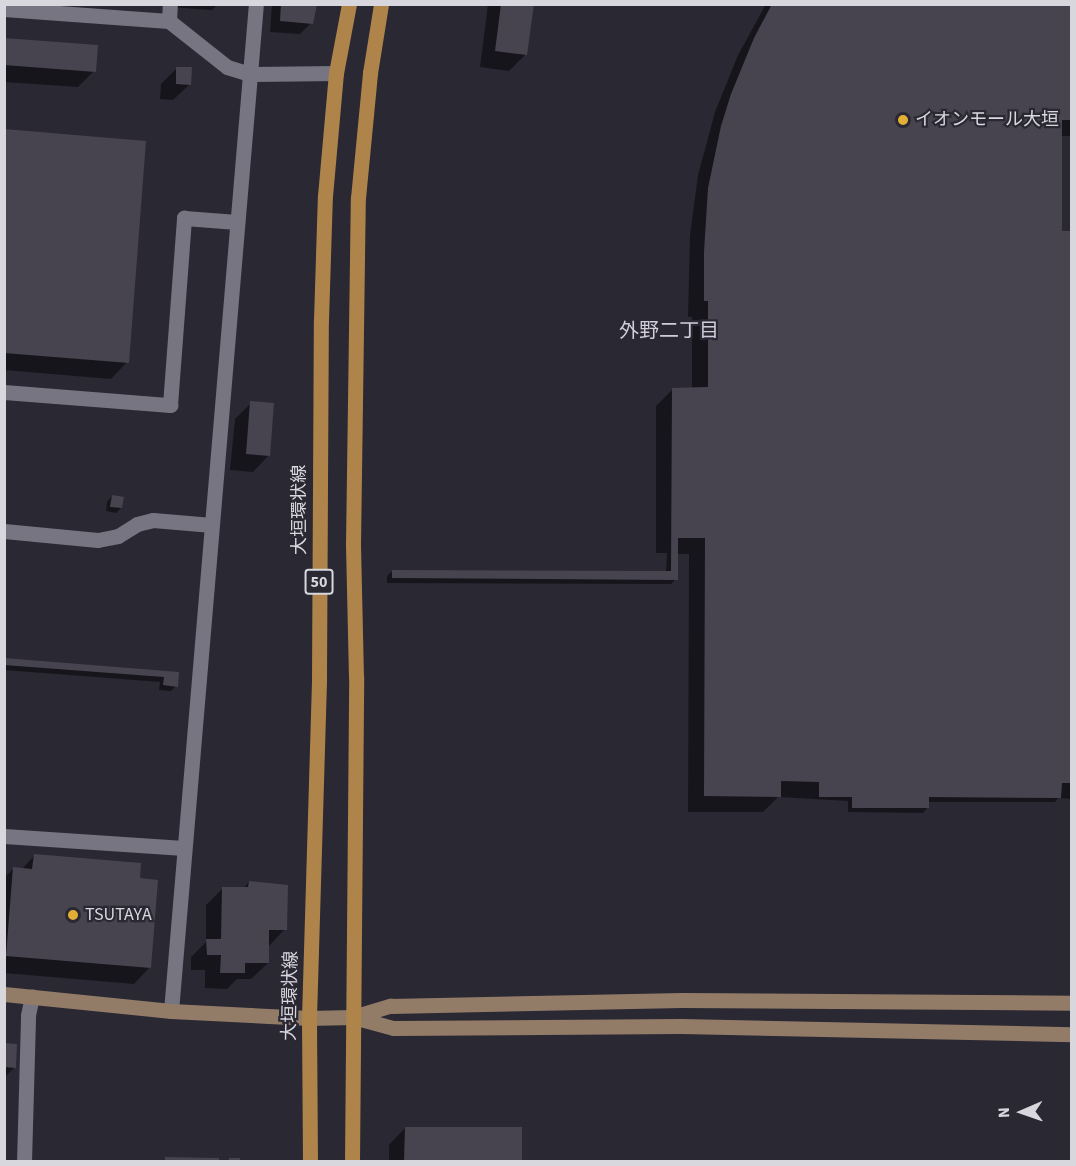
<!DOCTYPE html>
<meta charset="utf-8">
<style>
body{margin:0}
#map{position:relative;width:1076px;height:1166px;overflow:hidden;background:#2a2833;font-family:"Source Sans 3","Noto Sans JP",sans-serif}
div>[style]{position:absolute}
[style*='--x']{left:calc(var(--x)*1px);top:calc(var(--y)*1px);width:calc(var(--w)*1px);rotate:calc(var(--a)*1deg)}
.shadow>*{inset:0;background:#0007}
.building>*{inset:0;background:#474450}
.lane>*{height:15px;margin:-7.5px;padding:0 7.5px;transform-origin:7.5px;border-radius:7.5px;background:#787582}
.street>*{height:15px;margin:-7.5px;padding:0 7.5px;transform-origin:7.5px;border-radius:7.5px;background:#787582}
.secondary>*{height:15px;margin:-7.5px;padding:0 7.5px;transform-origin:7.5px;border-radius:7.5px;background:#937c67}
.primary>*{height:15px;margin:-7.5px;padding:0 7.5px;transform-origin:7.5px;border-radius:7.5px;background:#ae844b}
.dots>*{width:16px;height:16px;translate:-50% -50%;box-sizing:border-box;border:3px solid #2a2833;border-radius:50%}
span{translate:-50% -50%;white-space:nowrap;text-align:center;line-height:1.15;-webkit-text-stroke:4.5px #2a2833;paint-order:stroke}
.shield-label span{padding:2px 4px;background:#2a2833;border:2px solid;border-radius:4px;-webkit-text-stroke-width:0}
.shield-label{font-size:16px;color:#d8d7de;font-weight:700}
.poi-label{font-size:18px;color:#d8d7de}
.left{translate:0 -50%;text-align:left}
.street-label{font-size:18px;color:#d8d7de}
.neighbourhood-label{font-size:20px;color:#d0ccdb}
.frame{position:absolute;inset:0;border:6px solid #d8d7de;pointer-events:none}
.north{position:absolute;left:992px;top:1082px;width:60px;height:60px;-webkit-text-stroke:4px #2a2833;paint-order:stroke;rotate:268deg;font-size:16px;font-weight:700;line-height:24px;text-align:center;color:#d8d7de}
.north::after{content:'';display:block;margin:auto;width:21px;height:27px;background:#d8d7de;clip-path:polygon(50% 0,100% 100%,50% 72%,0 100%)}
</style>
<div id="map">
<div class="shadow">
<i style="clip-path:polygon(169px 4px,218px 4px,212px 10px,169px 7px)"></i>
<i style="clip-path:polygon(272px 4px,315px 4px,311px 23px,300px 34px,270px 32px)"></i>
<i style="clip-path:polygon(488px 4px,532px 4px,526px 54px,509px 71px,480px 67px)"></i>
<i style="clip-path:polygon(766px 4px,1072px 4px,1072px 136px,1061px 136px,1061px 233px,1072px 332px,1072px 799px,1058px 798px,1055px 802px,928px 802px,928px 807px,923px 813px,848px 812px,848px 801px,778px 797px,763px 812px,688px 812px,689px 554px,676px 554px,676px 579px,671px 584px,387px 583px,387px 576px,392px 571px,666px 572px,667px 553px,656px 553px,656px 406px,673px 389px,692px 389px,692px 317px,688px 317px,690px 235px,698px 175px,715px 112px,738px 55px)"></i>
<i style="clip-path:polygon(4px 39px,94px 71px,78px 87px,4px 82px)"></i>
<i style="clip-path:polygon(177px 68px,190px 84px,173px 100px,160px 99px,161px 84px)"></i>
<i style="clip-path:polygon(4px 131px,127px 362px,111px 379px,4px 370px)"></i>
<i style="clip-path:polygon(251px 403px,269px 455px,253px 472px,230px 470px,235px 419px)"></i>
<i style="clip-path:polygon(112px 496px,121px 508px,116px 513px,106px 511px,107px 502px)"></i>
<i style="clip-path:polygon(4px 660px,177px 673px,176px 686px,171px 691px,159px 690px,160px 682px,4px 670px)"></i>
<i style="clip-path:polygon(34px 856px,139px 879px,150px 967px,134px 984px,4px 973px,4px 878px,13px 869px,21px 870px)"></i>
<i style="clip-path:polygon(249px 882px,285px 929px,268px 947px,268px 963px,251px 979px,237px 979px,227px 989px,205px 988px,205px 970px,191px 970px,191px 957px,206px 942px,206px 905px,222px 889px,243px 889px)"></i>
<i style="clip-path:polygon(4px 1045px,15px 1067px,4px 1078px)"></i>
<i style="clip-path:polygon(405px 1128px,520px 1162px,389px 1162px,389px 1145px)"></i>
</div>
<div class="building">
<i style="clip-path:polygon(281px 4px,317px 4px,313px 24px,280px 21px)"></i>
<i style="clip-path:polygon(501px 4px,534px 4px,527px 55px,495px 51px)"></i>
<i style="clip-path:polygon(772px 4px,1072px 4px,1072px 120px,1062px 120px,1062px 231px,1072px 231px,1072px 783px,1062px 783px,1061px 798px,929px 797px,929px 808px,852px 808px,852px 797px,819px 797px,819px 782px,781px 781px,781px 797px,704px 796px,705px 538px,678px 538px,678px 580px,392px 578px,392px 570px,671px 571px,672px 388px,708px 387px,708px 301px,704px 301px,704px 252px,708px 188px,721px 126px,731px 94px,754px 38px)"></i>
<i style="clip-path:polygon(4px 38px,98px 45px,96px 72px,4px 65px)"></i>
<i style="clip-path:polygon(176px 67px,192px 67px,191px 85px,176px 84px)"></i>
<i style="clip-path:polygon(4px 129px,146px 141px,129px 363px,4px 353px)"></i>
<i style="clip-path:polygon(250px 401px,274px 403px,270px 456px,246px 454px)"></i>
<i style="clip-path:polygon(112px 495px,124px 497px,122px 508px,110px 507px)"></i>
<i style="clip-path:polygon(4px 658px,179px 672px,178px 687px,163px 685px,164px 677px,4px 665px)"></i>
<i style="clip-path:polygon(34px 854px,141px 863px,140px 878px,158px 880px,151px 968px,6px 956px,13px 867px,32px 869px)"></i>
<i style="clip-path:polygon(249px 881px,288px 885px,287px 930px,269px 930px,269px 963px,245px 963px,245px 973px,220px 973px,221px 955px,207px 955px,206px 939px,221px 939px,222px 887px,248px 887px)"></i>
<i style="clip-path:polygon(4px 1043px,17px 1044px,16px 1068px,4px 1067px)"></i>
<i style="clip-path:polygon(405px 1127px,522px 1127px,522px 1162px,404px 1162px)"></i>
<i style="clip-path:polygon(165px 1157px,219px 1158px,219px 1162px,165px 1162px)"></i>
<i style="clip-path:polygon(229px 1158px,240px 1158px,240px 1162px,229px 1162px)"></i>
</div>
<div class="lane">
<i style="--x:4;--y:9;--w:165;--a:4.2"></i>
<i style="--x:169;--y:21;--w:74;--a:38.4"></i>
<i style="--x:227;--y:67;--w:24;--a:17"></i>
<i style="--x:169;--y:21;--w:17;--a:-87"></i>
<i style="--x:4;--y:392;--w:167;--a:4.5"></i>
<i style="--x:170;--y:405;--w:188;--a:-85.7"></i>
<i style="--x:184;--y:218;--w:53;--a:4.3"></i>
<i style="--x:4;--y:531;--w:94;--a:5.5"></i>
<i style="--x:98;--y:540;--w:20;--a:-11"></i>
<i style="--x:118;--y:536;--w:22;--a:-32"></i>
<i style="--x:137;--y:524;--w:16;--a:-14"></i>
<i style="--x:153;--y:520;--w:59;--a:4.8"></i>
<i style="--x:4;--y:836;--w:180;--a:3.8"></i>
</div>
<div class="street">
<i style="--x:250;--y:74;--w:86;--a:-0.7"></i>
<i style="--x:171;--y:1011;--w:1011;--a:-85.18"></i>
<i style="--x:24;--y:1162;--w:147;--a:-88.4"></i>
<i style="--x:28;--y:1015;--w:19;--a:-78"></i>
</div>
<div class="secondary">
<i style="--x:4;--y:994;--w:168;--a:5.8"></i>
<i style="--x:171;--y:1011;--w:138;--a:2.9"></i>
<i style="--x:309;--y:1018;--w:44;--a:-1.3"></i>
<i style="--x:353;--y:1017;--w:39;--a:-17"></i>
<i style="--x:390;--y:1006;--w:292;--a:-1.2"></i>
<i style="--x:682;--y:1000;--w:390;--a:0.4"></i>
<i style="--x:353;--y:1017;--w:41;--a:15.4"></i>
<i style="--x:393;--y:1028;--w:288;--a:-0.4"></i>
<i style="--x:681;--y:1026;--w:391;--a:1.2"></i>
</div>
<div class="primary">
<i style="--x:310;--y:1162;--w:144;--a:-90.4"></i>
<i style="--x:309;--y:1018;--w:340;--a:-88.3"></i>
<i style="--x:319;--y:678;--w:358;--a:-89.7"></i>
<i style="--x:321;--y:320;--w:124;--a:-88.2"></i>
<i style="--x:325;--y:196;--w:123;--a:-84.9"></i>
<i style="--x:336;--y:73;--w:70;--a:-79.3"></i>
<i style="--x:352;--y:1162;--w:485;--a:-89.5"></i>
<i style="--x:356;--y:677;--w:132;--a:-91.3"></i>
<i style="--x:353;--y:545;--w:347;--a:-89.2"></i>
<i style="--x:358;--y:198;--w:126;--a:-84.5"></i>
<i style="--x:370;--y:73;--w:70;--a:-80.9"></i>
</div>
<div class="dots">
<i style="left:903px;top:120px;background:#e3ae35"></i>
<i style="left:73px;top:915px;background:#e3ae35"></i>
</div>
<div class="shield-label">
<span style="left:319px;top:582px">50</span>
</div>
<div class="poi-label">
<span class="left" style="left:915px;top:120px">イオンモール大垣</span>
<span class="left" style="left:85px;top:915px">TSUTAYA</span>
</div>
<div class="street-label">
<span style="left:300px;top:510px;rotate:-90deg">大垣環状線</span>
<span style="left:291px;top:996px;rotate:-89deg">大垣環状線</span>
</div>
<div class="neighbourhood-label">
<span style="left:669px;top:331px">外野二丁目</span>
</div>
<div class="frame"></div>
<div class="north">N</div>
</div>
